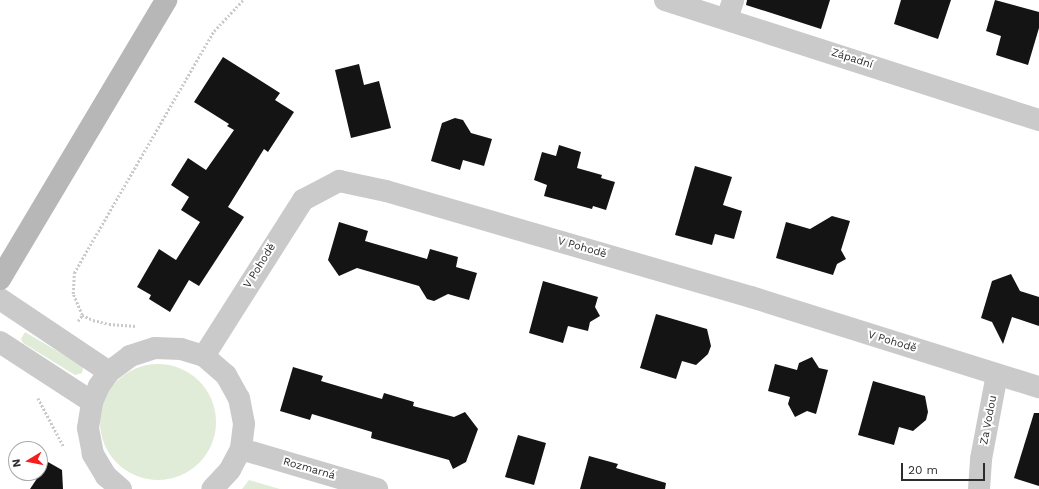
<!DOCTYPE html>
<meta charset="utf-8">
<style>
body{margin:0}
#map{position:relative;width:1039px;height:489px;overflow:hidden;background:#fff;font-family:"Work Sans",sans-serif}
div>[style]{position:absolute}
[style*='--x']{left:calc(var(--x)*1px);top:calc(var(--y)*1px);width:calc(var(--w)*1px);rotate:calc(var(--a)*1deg)}
.green>*{inset:0;background:#e1ecd8}
.round{border-radius:50%}
.building>*{inset:0;background:#141414}
.path>*{height:2.5px;margin-top:-1.25px;transform-origin:0;background:repeating-linear-gradient(90deg,#cacaca 0 2px,transparent 0 4px)}
.street>*{height:22px;margin:-11px;padding:0 11px;transform-origin:11px;border-radius:11px;background:#cacaca}
.secondary>*{height:22px;margin:-11px;padding:0 11px;transform-origin:11px;border-radius:11px;background:#b7b7b7}
span{translate:-50% -50%;white-space:nowrap;text-align:center;line-height:1.15;-webkit-text-stroke:4px #fff;paint-order:stroke}
.street-label{font-size:11px;color:#2d2d2d}
.north{position:absolute;left:8px;top:441px;width:40px;height:40px;box-sizing:border-box;background:#fff;border:1px solid #ababab;border-radius:50%;rotate:260deg;font-size:11px;font-weight:700;line-height:16px;text-align:center;color:#2d2d2d}
.north::after{content:'';display:block;margin:auto;width:14px;height:18px;background:#f51e1e;clip-path:polygon(50% 0,100% 100%,50% 72%,0 100%)}
.scale{position:absolute;left:901px;top:463px;width:84px;height:18px;box-sizing:border-box;border:2px solid #2d2d2d;border-top:0;padding-left:5px;font-size:12px;line-height:14px;white-space:nowrap;color:#2d2d2d;-webkit-text-stroke:3px #fff;paint-order:stroke}
</style>
<div id="map">
<div class="green">
<i style="clip-path:polygon(25px 332px,81px 365px,83px 368px,82px 373px,75px 375px,23px 343px,21px 339px)"></i>
<i class="round" style="left:100px;top:364px;width:116px;height:116px"></i>
<i style="clip-path:polygon(249px 480px,280px 489px,242px 489px)"></i>
</div>
<div class="building">
<i style="clip-path:polygon(747px 0,830px 0,821px 29px,746px 5px)"></i>
<i style="clip-path:polygon(901px 0,951px 0,938px 39px,894px 24px)"></i>
<i style="clip-path:polygon(995px 0,1039px 12px,1039px 28px,1028px 65px,996px 55px,1001px 36px,986px 31px)"></i>
<i style="clip-path:polygon(223px 57px,280px 93px,275px 100px,294px 112px,268px 152px,264px 149px,228px 207px,244px 217px,199px 286px,189px 280px,170px 312px,149px 299px,151px 295px,137px 287px,159px 249px,176px 260px,200px 222px,181px 210px,189px 197px,171px 185px,188px 158px,206px 170px,234px 130px,227px 126px,229px 124px,194px 102px)"></i>
<i style="clip-path:polygon(359px 64px,364px 85px,379px 81px,391px 128px,351px 138px,335px 70px)"></i>
<i style="clip-path:polygon(455px 118px,463px 120px,471px 133px,492px 139px,484px 166px,463px 160px,460px 170px,431px 161px,442px 123px)"></i>
<i style="clip-path:polygon(559px 145px,581px 152px,577px 168px,602px 175px,601px 178px,615px 182px,606px 210px,593px 206px,592px 209px,544px 196px,547px 185px,534px 180px,542px 152px,556px 156px)"></i>
<i style="clip-path:polygon(695px 166px,732px 177px,723px 205px,742px 211px,734px 239px,715px 234px,712px 245px,675px 235px)"></i>
<i style="clip-path:polygon(832px 216px,850px 221px,841px 250px,846px 259px,837px 264px,833px 275px,776px 258px,786px 222px,810px 229px)"></i>
<i style="clip-path:polygon(339px 222px,368px 231px,365px 241px,427px 259px,430px 249px,458px 257px,456px 267px,477px 273px,469px 300px,448px 294px,434px 301px,427px 299px,419px 286px,357px 268px,339px 276px,328px 260px)"></i>
<i style="clip-path:polygon(1011px 274px,1020px 291px,1039px 297px,1039px 326px,1012px 317px,1003px 344px,992px 322px,981px 318px,992px 281px)"></i>
<i style="clip-path:polygon(543px 281px,598px 297px,595px 307px,600px 316px,590px 322px,588px 331px,568px 326px,563px 343px,529px 333px)"></i>
<i style="clip-path:polygon(656px 314px,707px 329px,711px 346px,708px 354px,696px 365px,682px 361px,676px 379px,640px 368px)"></i>
<i style="clip-path:polygon(812px 357px,819px 368px,828px 370px,816px 414px,807px 411px,795px 417px,788px 404px,790px 397px,768px 391px,775px 364px,797px 370px,799px 363px)"></i>
<i style="clip-path:polygon(293px 367px,323px 376px,321px 381px,382px 399px,384px 393px,414px 402px,413px 406px,454px 417px,465px 412px,478px 429px,466px 462px,453px 469px,449px 460px,371px 438px,372px 432px,312px 414px,310px 420px,280px 411px)"></i>
<i style="clip-path:polygon(873px 381px,925px 396px,928px 412px,926px 420px,913px 431px,899px 427px,894px 445px,858px 435px)"></i>
<i style="clip-path:polygon(1034px 413px,1039px 413px,1039px 486px,1014px 478px)"></i>
<i style="clip-path:polygon(518px 435px,546px 443px,534px 485px,505px 477px)"></i>
<i style="clip-path:polygon(589px 456px,618px 464px,616px 468px,666px 483px,665px 489px,580px 489px)"></i>
<i style="clip-path:polygon(48px 462px,62px 470px,63px 489px,30px 489px)"></i>
</div>
<div class="path">
<i style="--x:82;--y:315;--w:12;--a:24"></i>
<i style="--x:93;--y:320;--w:16;--a:14"></i>
<i style="--x:109;--y:324;--w:27;--a:4"></i>
<i style="--x:78;--y:321;--w:7;--a:-56"></i>
<i style="--x:82;--y:315;--w:23;--a:-113"></i>
<i style="--x:73;--y:294;--w:21;--a:-87"></i>
<i style="--x:74;--y:273;--w:280;--a:-60"></i>
<i style="--x:214;--y:31;--w:42;--a:-46.9"></i>
<i style="--x:38;--y:398;--w:55;--a:62"></i>
</div>
<div class="street">
<i style="--x:665;--y:0;--w:393;--a:17.8"></i>
<i style="--x:727;--y:19;--w:20;--a:-72"></i>
<i style="--x:0;--y:299;--w:131;--a:33.8"></i>
<i style="--x:0;--y:342;--w:110;--a:33.1"></i>
<i style="--x:204;--y:356;--w:185;--a:-57.6"></i>
<i style="--x:303;--y:200;--w:41;--a:-27.8"></i>
<i style="--x:339;--y:181;--w:48;--a:12"></i>
<i style="--x:386;--y:191;--w:380;--a:16.2"></i>
<i style="--x:751;--y:297;--w:302;--a:17.4"></i>
<i style="--x:241;--y:449;--w:142;--a:16.4"></i>
<i style="--x:121;--y:489;--w:20;--a:-139"></i>
<i style="--x:106;--y:476;--w:26;--a:-121"></i>
<i style="--x:93;--y:454;--w:26;--a:-101"></i>
<i style="--x:88;--y:428;--w:26;--a:-81"></i>
<i style="--x:92;--y:402;--w:17;--a:-66"></i>
<i style="--x:99;--y:386;--w:17;--a:-54"></i>
<i style="--x:109;--y:372;--w:26;--a:-37"></i>
<i style="--x:130;--y:356;--w:26;--a:-18"></i>
<i style="--x:155;--y:348;--w:26;--a:2"></i>
<i style="--x:181;--y:349;--w:24;--a:17"></i>
<i style="--x:204;--y:356;--w:29;--a:41"></i>
<i style="--x:226;--y:375;--w:26;--a:61"></i>
<i style="--x:239;--y:398;--w:26;--a:79"></i>
<i style="--x:244;--y:424;--w:25;--a:97"></i>
<i style="--x:241;--y:449;--w:24;--a:118"></i>
<i style="--x:230;--y:470;--w:26;--a:133"></i>
<i style="--x:979;--y:489;--w:30;--a:-86"></i>
<i style="--x:981;--y:459;--w:86;--a:-79.3"></i>
</div>
<div class="secondary">
<i style="--x:0;--y:279;--w:325;--a:-59.2"></i>
</div>
<div class="street-label">
<span style="left:852px;top:59px;rotate:18deg">Západní</span>
<span style="left:582px;top:248px;rotate:16deg">V Pohodě</span>
<span style="left:260px;top:266px;rotate:-58deg">V Pohodě</span>
<span style="left:892px;top:342px;rotate:17deg">V Pohodě</span>
<span style="left:989px;top:420px;rotate:-79deg">Za Vodou</span>
<span style="left:309px;top:469px;rotate:16deg">Rozmarná</span>
</div>
<div class="north">N</div>
<div class="scale">20 m</div>
</div>
